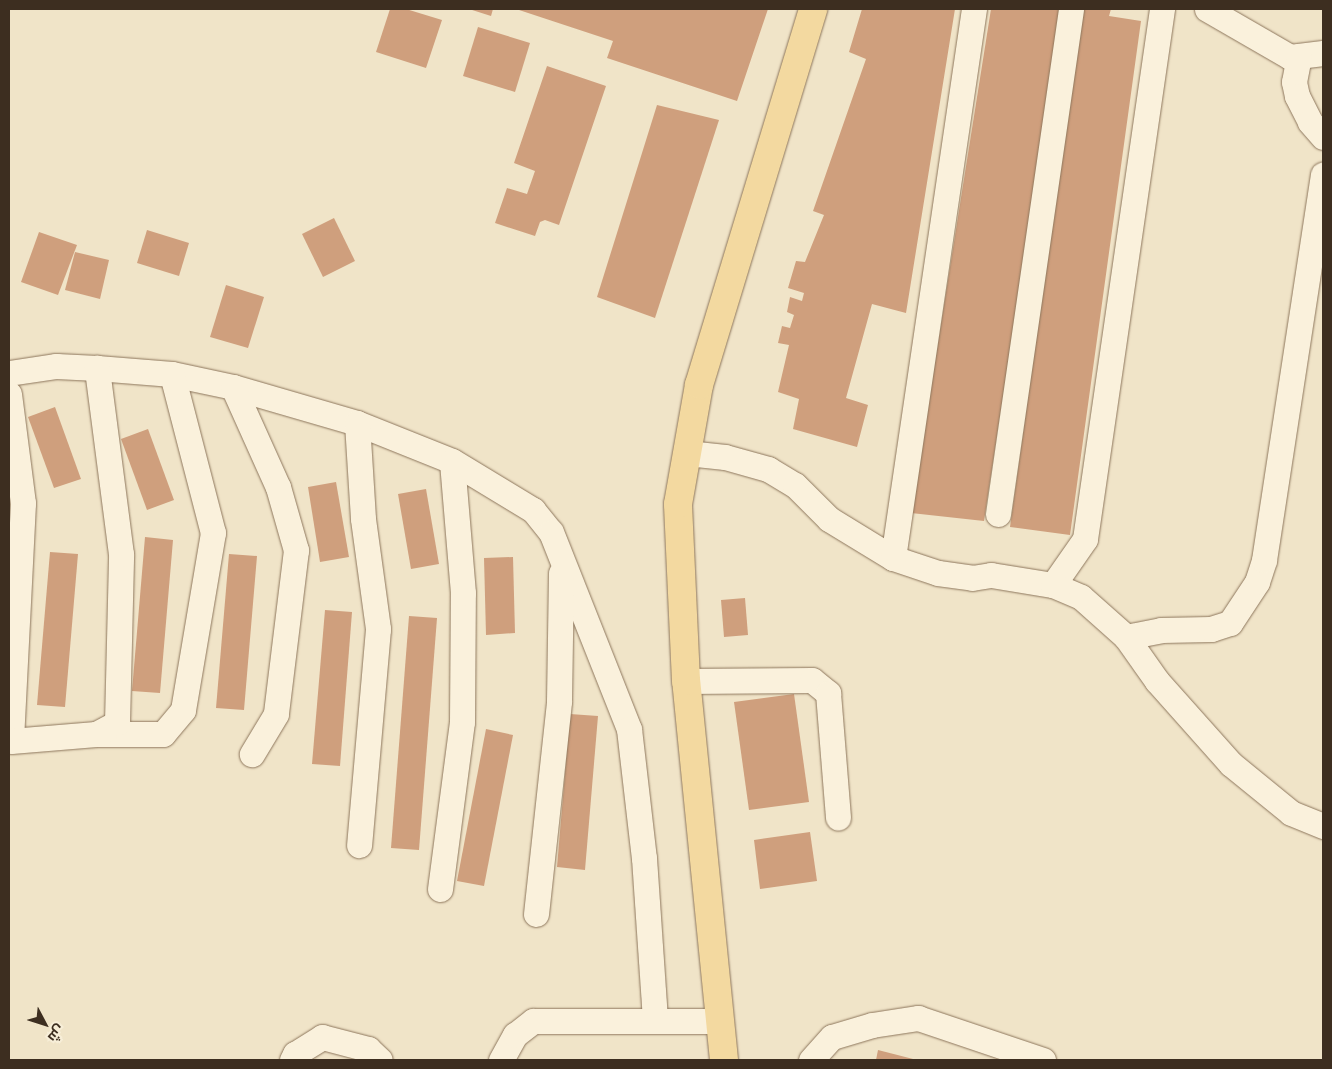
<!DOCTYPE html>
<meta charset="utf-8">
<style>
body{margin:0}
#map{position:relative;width:1332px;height:1069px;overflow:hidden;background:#f0e4c8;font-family:"Roboto Serif",Cairo,serif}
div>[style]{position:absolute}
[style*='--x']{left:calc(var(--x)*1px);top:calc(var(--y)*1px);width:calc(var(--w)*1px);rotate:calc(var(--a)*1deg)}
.building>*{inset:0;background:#cf9f7d}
.roads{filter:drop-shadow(0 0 1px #8d765c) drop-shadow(0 0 1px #8d765c)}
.minor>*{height:25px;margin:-12.5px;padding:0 12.5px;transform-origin:12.5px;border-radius:12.5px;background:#faf1dc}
.major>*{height:28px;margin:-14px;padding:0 14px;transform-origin:14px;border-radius:14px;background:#f3d9a0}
span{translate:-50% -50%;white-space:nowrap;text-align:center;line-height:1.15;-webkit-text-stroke:5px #f7eed8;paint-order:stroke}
.frame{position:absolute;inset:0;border:10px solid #3d2e20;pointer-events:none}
.north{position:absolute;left:20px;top:999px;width:50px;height:50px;-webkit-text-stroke:4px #f7eed8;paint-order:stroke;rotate:130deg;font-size:14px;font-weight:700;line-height:20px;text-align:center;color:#3d2e20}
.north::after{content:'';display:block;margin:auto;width:18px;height:22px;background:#3d2e20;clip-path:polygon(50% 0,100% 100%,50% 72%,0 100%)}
</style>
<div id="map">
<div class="building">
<i style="clip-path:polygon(390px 9px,406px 9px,442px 20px,426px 68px,376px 52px)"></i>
<i style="clip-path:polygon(469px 9px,493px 9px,491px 16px)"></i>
<i style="clip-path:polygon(516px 9px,768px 9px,737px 101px,607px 58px,613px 41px)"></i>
<i style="clip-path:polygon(862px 9px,955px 9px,906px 313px,872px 304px,846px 398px,868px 405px,857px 447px,793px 429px,799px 399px,778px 392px,789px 345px,778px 343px,782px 326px,790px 328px,794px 315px,787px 312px,790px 297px,802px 301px,804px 293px,788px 288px,796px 261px,805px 262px,824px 215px,813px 211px,866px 59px,849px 52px)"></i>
<i style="clip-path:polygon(991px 9px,1062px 9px,984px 521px,911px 513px)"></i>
<i style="clip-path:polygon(1082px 9px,1111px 9px,1109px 16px,1141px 21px,1070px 535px,1010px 527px)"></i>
<i style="clip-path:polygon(478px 27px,530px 43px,515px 92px,463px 76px)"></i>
<i style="clip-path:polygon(547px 66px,606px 86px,559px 225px,545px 220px,540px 222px,535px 236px,495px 223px,507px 188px,527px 194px,535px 171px,514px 163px)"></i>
<i style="clip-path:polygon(657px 105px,719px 120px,655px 318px,597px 297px)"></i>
<i style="clip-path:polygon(334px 218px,355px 261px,323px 277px,302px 234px)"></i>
<i style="clip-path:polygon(147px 230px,189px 243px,179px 276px,137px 263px)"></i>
<i style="clip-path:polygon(39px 232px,77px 245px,58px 295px,21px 282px)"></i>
<i style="clip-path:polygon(75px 252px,109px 260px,100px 299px,65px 290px)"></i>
<i style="clip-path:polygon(226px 285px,264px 297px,248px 348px,210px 337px)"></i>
<i style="clip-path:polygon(55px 407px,81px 479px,54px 488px,28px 417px)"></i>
<i style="clip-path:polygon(148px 429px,174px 500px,147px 510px,121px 439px)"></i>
<i style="clip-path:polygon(336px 482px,349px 557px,320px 562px,308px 487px)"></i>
<i style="clip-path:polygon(426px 489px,439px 564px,411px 569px,398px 494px)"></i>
<i style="clip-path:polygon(145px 537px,173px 540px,160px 693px,132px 691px)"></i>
<i style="clip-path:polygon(50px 552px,78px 554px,65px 707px,37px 705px)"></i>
<i style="clip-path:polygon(229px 554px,257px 556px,244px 710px,216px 708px)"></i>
<i style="clip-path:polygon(513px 557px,515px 633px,486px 635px,484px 558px)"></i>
<i style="clip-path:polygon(745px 598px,748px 635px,724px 637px,721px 600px)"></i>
<i style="clip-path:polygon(325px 610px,352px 612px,340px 766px,312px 764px)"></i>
<i style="clip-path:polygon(409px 616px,437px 618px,419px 850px,391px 848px)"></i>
<i style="clip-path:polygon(794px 694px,809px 802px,749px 810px,734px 702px)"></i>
<i style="clip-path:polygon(570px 714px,598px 716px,585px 870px,557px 867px)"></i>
<i style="clip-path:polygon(486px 729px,513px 735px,484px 886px,457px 881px)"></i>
<i style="clip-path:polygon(810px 832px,817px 881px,760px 889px,754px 840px)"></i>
<i style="clip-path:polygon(878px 1050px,917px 1060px,876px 1060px)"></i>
</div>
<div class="roads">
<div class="minor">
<i style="--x:1207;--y:9;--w:96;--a:30"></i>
<i style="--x:1290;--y:57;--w:33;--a:-7"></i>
<i style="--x:1299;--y:56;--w:26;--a:101"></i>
<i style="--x:1294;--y:82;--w:14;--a:78"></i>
<i style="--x:1297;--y:96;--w:29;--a:63"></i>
<i style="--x:1310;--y:122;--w:20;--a:49"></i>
<i style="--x:9;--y:373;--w:48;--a:-8.5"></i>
<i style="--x:56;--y:366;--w:41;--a:2.8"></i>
<i style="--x:97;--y:368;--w:75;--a:4.6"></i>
<i style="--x:172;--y:374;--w:62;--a:12"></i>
<i style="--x:233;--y:387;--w:129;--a:16.2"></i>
<i style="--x:357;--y:423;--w:102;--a:21.8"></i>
<i style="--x:452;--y:461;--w:95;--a:31.2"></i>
<i style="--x:533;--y:510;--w:28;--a:51"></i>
<i style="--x:551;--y:532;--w:212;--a:68.4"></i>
<i style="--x:629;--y:729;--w:130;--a:83.4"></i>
<i style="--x:644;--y:858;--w:163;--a:86.1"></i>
<i style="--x:233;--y:387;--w:110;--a:65.8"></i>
<i style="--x:278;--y:487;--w:66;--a:74.1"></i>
<i style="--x:296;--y:550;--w:165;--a:97"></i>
<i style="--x:276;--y:714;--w:47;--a:121"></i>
<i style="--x:9;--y:394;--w:110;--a:82.7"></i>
<i style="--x:23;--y:503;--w:238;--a:92.9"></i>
<i style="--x:11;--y:741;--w:85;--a:-4.7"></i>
<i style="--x:96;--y:734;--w:67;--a:0"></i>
<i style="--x:163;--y:734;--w:31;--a:-50"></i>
<i style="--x:183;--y:710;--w:180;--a:-80.4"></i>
<i style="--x:213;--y:533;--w:164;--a:-104.5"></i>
<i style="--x:357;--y:423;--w:96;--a:86.4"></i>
<i style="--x:363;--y:519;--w:111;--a:82.2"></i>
<i style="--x:378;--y:629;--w:217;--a:95"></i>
<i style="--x:687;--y:453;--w:38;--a:6"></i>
<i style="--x:725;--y:457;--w:45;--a:15.6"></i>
<i style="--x:768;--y:469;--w:31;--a:31"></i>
<i style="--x:795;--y:485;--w:48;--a:45"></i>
<i style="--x:829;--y:519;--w:75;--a:31.4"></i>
<i style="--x:893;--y:558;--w:47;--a:18.4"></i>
<i style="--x:938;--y:573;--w:34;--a:8"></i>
<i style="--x:972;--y:578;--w:19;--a:-9"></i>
<i style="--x:991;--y:575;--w:63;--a:9.2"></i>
<i style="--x:1053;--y:585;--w:56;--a:-55.2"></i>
<i style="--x:1085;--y:539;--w:536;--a:-81.73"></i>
<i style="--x:998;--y:514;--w:510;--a:-81.77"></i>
<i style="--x:893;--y:558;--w:555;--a:-81.61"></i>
<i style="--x:1053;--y:585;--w:30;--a:23"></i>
<i style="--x:1081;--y:597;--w:60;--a:41.6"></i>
<i style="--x:1126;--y:637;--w:54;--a:54.8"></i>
<i style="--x:1157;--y:681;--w:111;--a:48.3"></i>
<i style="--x:1231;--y:764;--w:77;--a:39.2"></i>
<i style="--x:1291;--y:813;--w:35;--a:22"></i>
<i style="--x:1126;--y:637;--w:36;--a:-11"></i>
<i style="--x:1161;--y:630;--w:50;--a:-1.1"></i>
<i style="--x:1211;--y:629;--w:20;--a:-18"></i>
<i style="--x:1230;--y:623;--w:49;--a:-56.6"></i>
<i style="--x:1257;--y:582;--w:23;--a:-72"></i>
<i style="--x:1264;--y:560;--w:390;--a:-81.3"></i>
<i style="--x:686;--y:681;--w:126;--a:-0.5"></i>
<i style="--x:812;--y:680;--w:21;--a:39"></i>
<i style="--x:828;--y:693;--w:125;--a:85.4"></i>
<i style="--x:96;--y:734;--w:24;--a:-28"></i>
<i style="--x:117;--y:723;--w:169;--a:-88.6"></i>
<i style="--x:121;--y:554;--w:188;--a:-97.4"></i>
<i style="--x:440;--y:889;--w:168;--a:-82.5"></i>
<i style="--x:462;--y:722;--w:129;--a:-89.6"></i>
<i style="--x:463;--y:593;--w:132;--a:-94.8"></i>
<i style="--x:536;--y:914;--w:214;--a:-83.8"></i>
<i style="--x:559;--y:701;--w:128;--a:-89.1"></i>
<i style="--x:292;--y:1060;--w:7;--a:-63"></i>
<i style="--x:295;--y:1054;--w:32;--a:-32"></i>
<i style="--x:322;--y:1037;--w:48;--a:14.6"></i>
<i style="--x:368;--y:1049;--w:16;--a:43"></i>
<i style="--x:501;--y:1060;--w:29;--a:-61"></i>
<i style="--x:515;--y:1035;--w:23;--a:-38"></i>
<i style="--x:533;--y:1021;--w:184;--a:0"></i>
<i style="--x:811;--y:1060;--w:31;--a:-48"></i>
<i style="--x:832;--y:1037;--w:42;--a:-16.7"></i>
<i style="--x:872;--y:1025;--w:47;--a:-8.7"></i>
<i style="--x:918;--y:1018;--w:132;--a:18.6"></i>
</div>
<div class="major">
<i style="--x:724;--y:1060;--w:381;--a:-95.7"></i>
<i style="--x:686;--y:681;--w:177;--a:-92.6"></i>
<i style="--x:678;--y:504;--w:121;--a:-80"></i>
<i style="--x:699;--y:385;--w:393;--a:-73.1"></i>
</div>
</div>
<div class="frame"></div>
<div class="north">ش</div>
</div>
